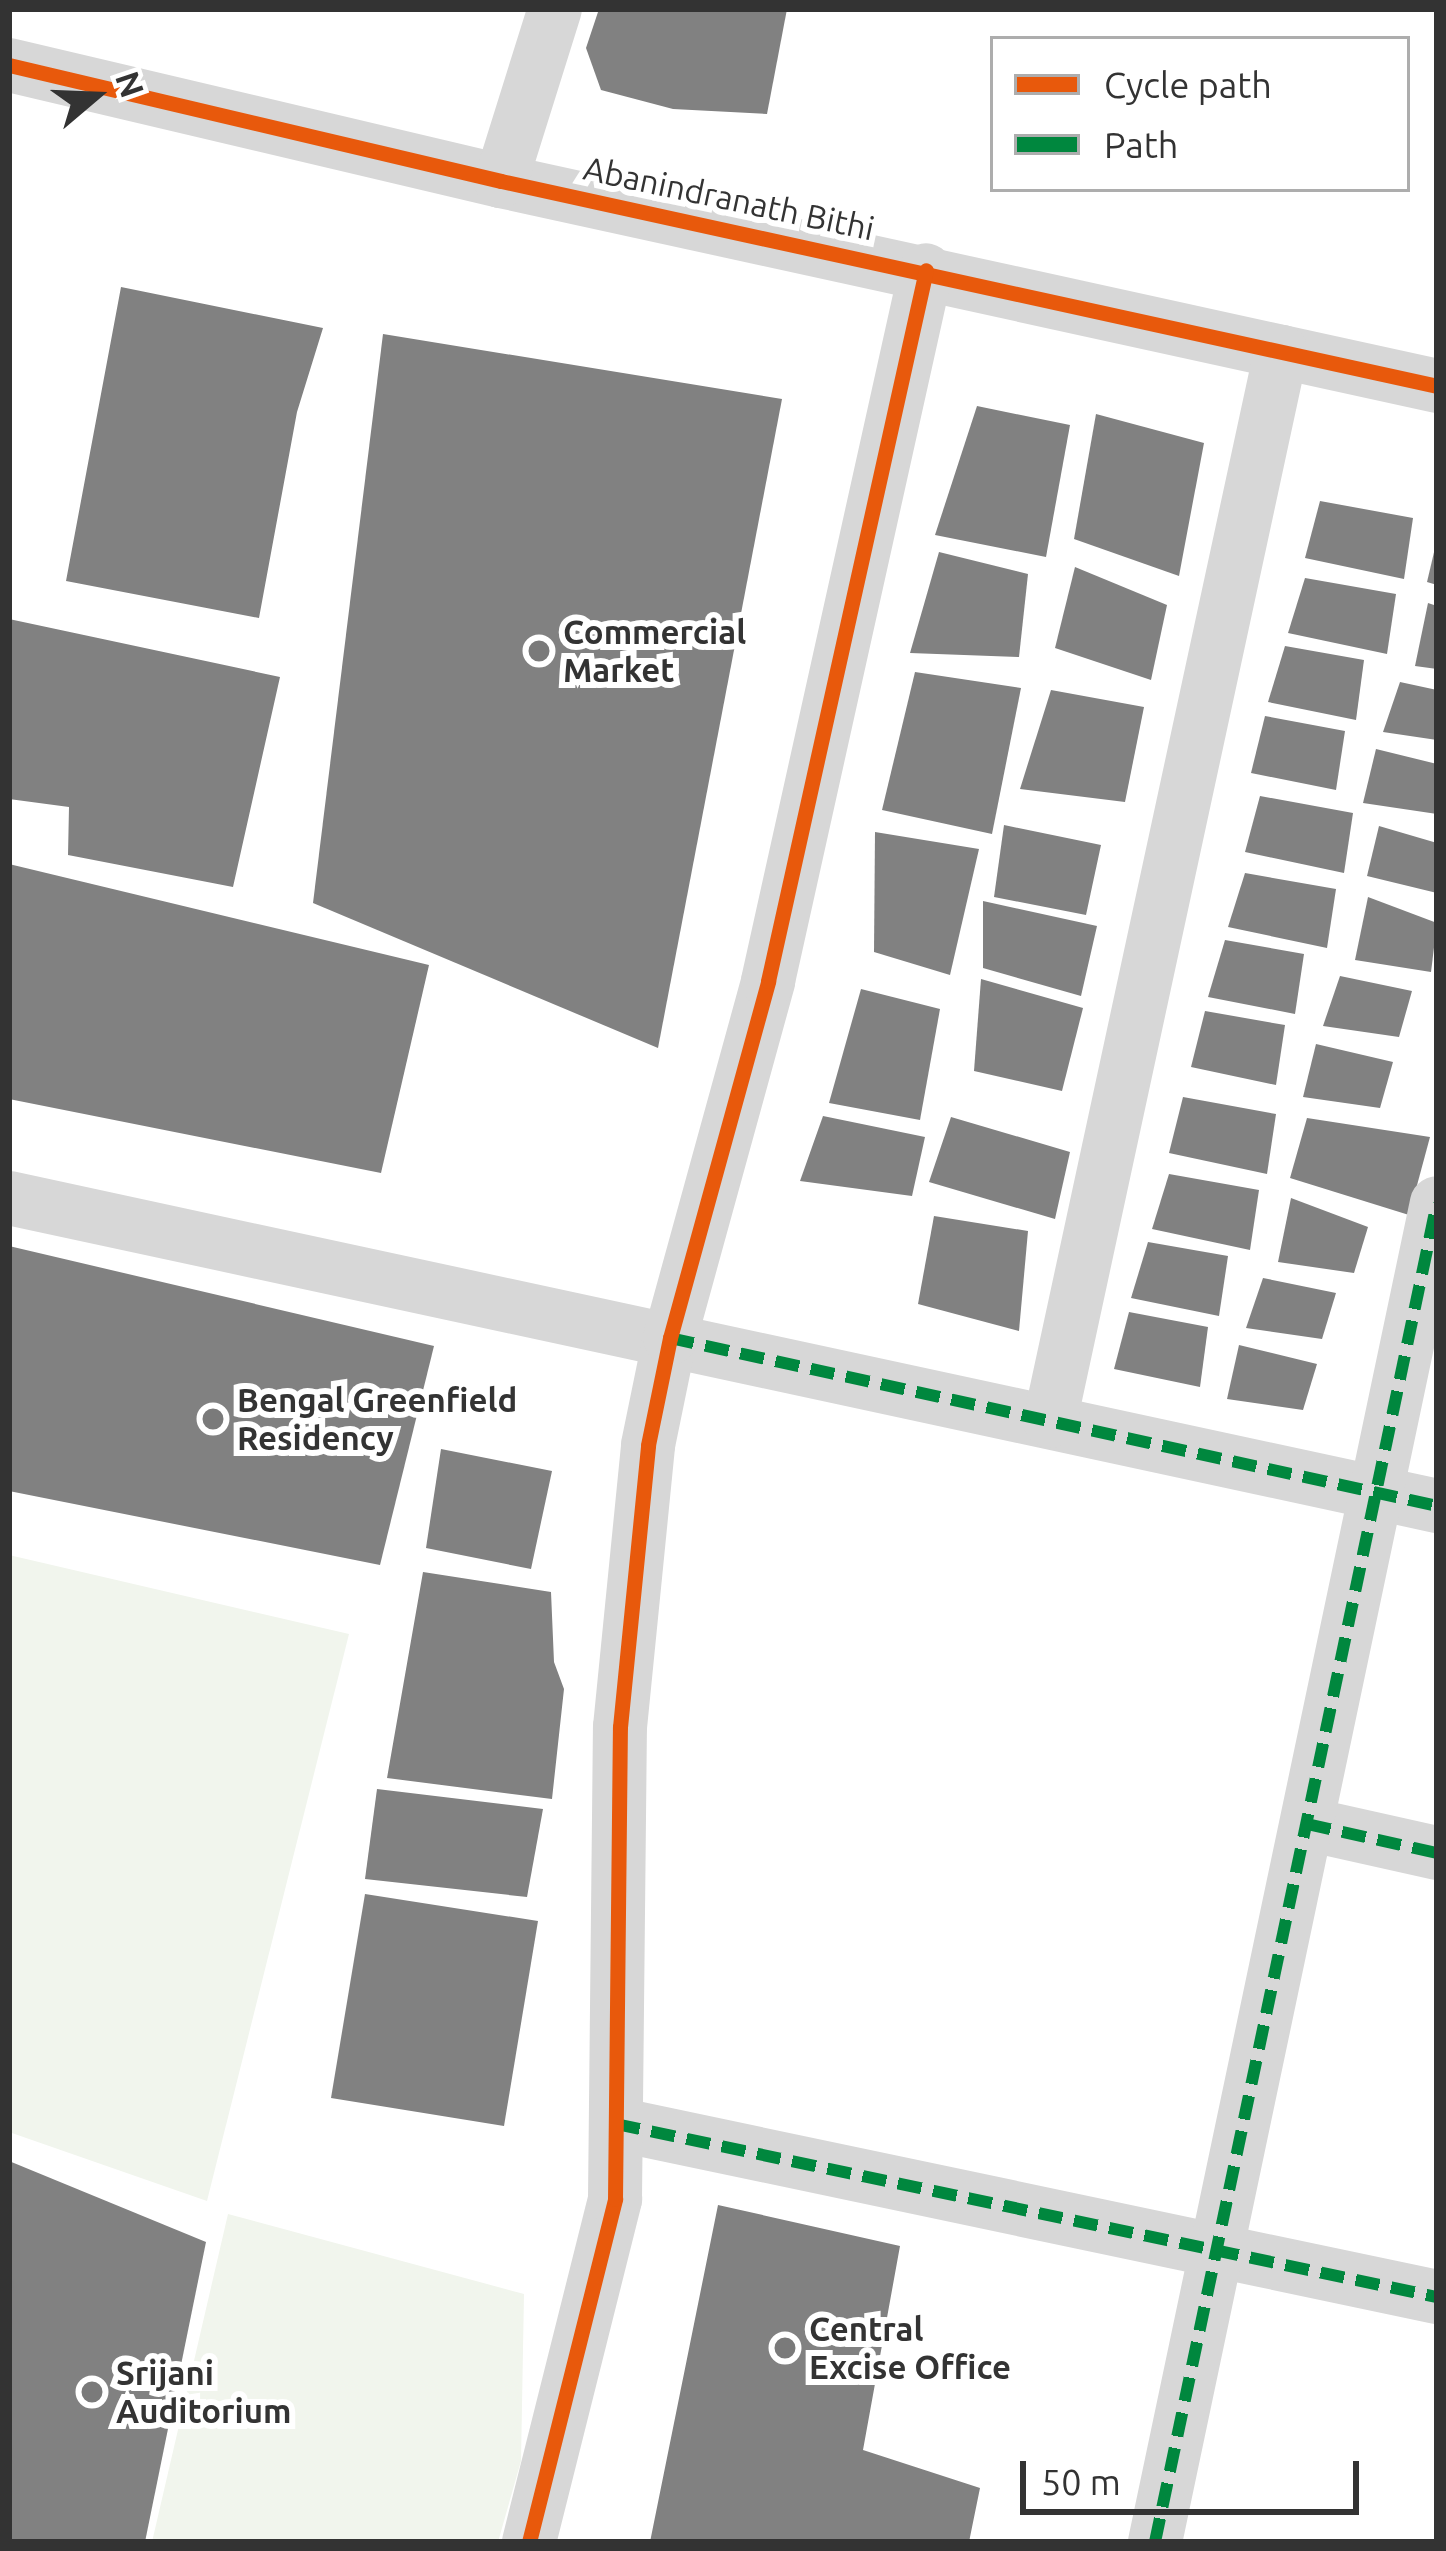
<!DOCTYPE html>
<style>
body{margin:0}
#map{position:relative;width:1446px;height:2551px;overflow:hidden;background:#fff;font-family:Ubuntu,sans-serif}
div>[style]{position:absolute}
[style*='--x']{left:calc(var(--x)*1px);top:calc(var(--y)*1px);width:calc(var(--w)*1px);rotate:calc(var(--a)*1deg)}
.green>*{inset:0;background:#f1f5ed}
.building>*{inset:0;background:#818181}
.minor>*{height:54px;margin:-27px;padding:0 27px;transform-origin:27px;border-radius:27px;background:#d7d7d7}
.quiet>*{height:12px;margin-top:-6px;transform-origin:0;background:repeating-linear-gradient(90deg,#00873e 0 24px,transparent 0 36px)}
.cycleway>*{height:15px;margin:-7.5px;padding:0 7.5px;transform-origin:7.5px;border-radius:7.5px;background:#e8590c}
.dots>*{width:33px;height:33px;translate:-50% -50%;box-sizing:border-box;border:6px solid #fff;border-radius:50%}
span{translate:-50% -50%;white-space:nowrap;text-align:center;line-height:1.15;-webkit-text-stroke:12px #fff;paint-order:stroke}
.street-label{font-size:33px;color:#333}
.poi-label{font-size:33px;color:#333;font-weight:700}
.left{translate:0 -50%;text-align:left}
.frame{position:absolute;inset:0;border:12px solid #333;pointer-events:none}
.legend{position:absolute;left:990px;top:36px;width:420px;height:156px;box-sizing:border-box;background:#fff;border:3px solid #adadad;margin:0;padding:15px 21px;list-style:none;font-size:36px;color:#333}
.legend li{display:flex;align-items:center;gap:24px;height:60px}
.legend b{width:60px;border:3px solid #adadad}
.north{position:absolute;left:36px;top:36px;width:120px;height:120px;-webkit-text-stroke:9px #fff;paint-order:stroke;rotate:71deg;font-size:33px;font-weight:700;line-height:48px;text-align:center;color:#333}
.north::after{content:'';display:block;margin:auto;width:42px;height:54px;background:#333;clip-path:polygon(50% 0,100% 100%,50% 72%,0 100%)}
.scale{position:absolute;left:1020px;top:2461px;width:339px;height:54px;box-sizing:border-box;border:6px solid #333;border-top:0;padding-left:15px;font-size:36px;line-height:42px;white-space:nowrap;color:#333;-webkit-text-stroke:9px #fff;paint-order:stroke}
</style>
<div id="map">
<div class="green">
<i style="clip-path:polygon(9px 1555px,349px 1634px,207px 2201px,9px 2132px)"></i>
<i style="clip-path:polygon(228px 2214px,524px 2294px,521px 2461px,498px 2542px,152px 2542px)"></i>
</div>
<div class="building">
<i style="clip-path:polygon(599px 9px,787px 9px,767px 114px,673px 109px,601px 90px,586px 48px)"></i>
<i style="clip-path:polygon(121px 287px,323px 328px,297px 412px,259px 618px,66px 581px)"></i>
<i style="clip-path:polygon(383px 334px,782px 399px,658px 1048px,313px 903px)"></i>
<i style="clip-path:polygon(977px 406px,1070px 425px,1046px 557px,935px 535px)"></i>
<i style="clip-path:polygon(1096px 414px,1204px 443px,1179px 576px,1074px 539px)"></i>
<i style="clip-path:polygon(1320px 501px,1413px 518px,1404px 579px,1305px 558px)"></i>
<i style="clip-path:polygon(1435px 548px,1437px 549px,1437px 585px,1427px 582px)"></i>
<i style="clip-path:polygon(939px 552px,1028px 574px,1019px 657px,910px 653px)"></i>
<i style="clip-path:polygon(1075px 567px,1167px 605px,1151px 680px,1055px 648px)"></i>
<i style="clip-path:polygon(1305px 578px,1396px 594px,1387px 654px,1288px 633px)"></i>
<i style="clip-path:polygon(1428px 603px,1437px 606px,1437px 669px,1415px 666px)"></i>
<i style="clip-path:polygon(9px 619px,280px 677px,233px 887px,68px 855px,69px 807px,9px 799px)"></i>
<i style="clip-path:polygon(1285px 646px,1364px 660px,1356px 720px,1268px 702px)"></i>
<i style="clip-path:polygon(915px 672px,1021px 688px,992px 834px,882px 810px)"></i>
<i style="clip-path:polygon(1400px 682px,1437px 690px,1437px 740px,1383px 732px)"></i>
<i style="clip-path:polygon(1051px 690px,1144px 707px,1125px 802px,1020px 789px)"></i>
<i style="clip-path:polygon(1265px 716px,1345px 731px,1336px 790px,1251px 773px)"></i>
<i style="clip-path:polygon(1376px 749px,1437px 764px,1437px 814px,1363px 803px)"></i>
<i style="clip-path:polygon(1260px 796px,1353px 813px,1344px 873px,1245px 852px)"></i>
<i style="clip-path:polygon(1004px 825px,1101px 845px,1086px 915px,994px 897px)"></i>
<i style="clip-path:polygon(1379px 826px,1437px 843px,1437px 893px,1367px 876px)"></i>
<i style="clip-path:polygon(875px 832px,979px 849px,950px 975px,874px 952px)"></i>
<i style="clip-path:polygon(9px 864px,429px 965px,381px 1173px,9px 1099px)"></i>
<i style="clip-path:polygon(1245px 873px,1336px 889px,1327px 948px,1228px 927px)"></i>
<i style="clip-path:polygon(1368px 897px,1437px 923px,1431px 972px,1355px 960px)"></i>
<i style="clip-path:polygon(983px 901px,1097px 926px,1081px 996px,983px 968px)"></i>
<i style="clip-path:polygon(1225px 940px,1304px 954px,1295px 1014px,1208px 997px)"></i>
<i style="clip-path:polygon(1340px 976px,1412px 991px,1399px 1037px,1323px 1026px)"></i>
<i style="clip-path:polygon(981px 979px,1083px 1008px,1062px 1091px,974px 1071px)"></i>
<i style="clip-path:polygon(861px 989px,940px 1009px,920px 1120px,829px 1103px)"></i>
<i style="clip-path:polygon(1205px 1011px,1285px 1025px,1276px 1085px,1191px 1067px)"></i>
<i style="clip-path:polygon(1316px 1044px,1393px 1062px,1380px 1108px,1303px 1097px)"></i>
<i style="clip-path:polygon(1183px 1097px,1276px 1114px,1267px 1174px,1169px 1153px)"></i>
<i style="clip-path:polygon(823px 1116px,925px 1137px,912px 1196px,800px 1181px)"></i>
<i style="clip-path:polygon(951px 1117px,1070px 1152px,1055px 1219px,929px 1182px)"></i>
<i style="clip-path:polygon(1307px 1118px,1430px 1137px,1409px 1215px,1290px 1178px)"></i>
<i style="clip-path:polygon(1169px 1174px,1259px 1190px,1250px 1250px,1152px 1229px)"></i>
<i style="clip-path:polygon(1291px 1198px,1368px 1227px,1354px 1273px,1278px 1262px)"></i>
<i style="clip-path:polygon(934px 1216px,1028px 1231px,1019px 1331px,918px 1304px)"></i>
<i style="clip-path:polygon(1148px 1242px,1228px 1256px,1219px 1316px,1131px 1298px)"></i>
<i style="clip-path:polygon(9px 1246px,434px 1346px,380px 1565px,9px 1491px)"></i>
<i style="clip-path:polygon(1263px 1278px,1336px 1293px,1322px 1339px,1246px 1328px)"></i>
<i style="clip-path:polygon(1129px 1312px,1208px 1327px,1200px 1387px,1114px 1369px)"></i>
<i style="clip-path:polygon(1239px 1345px,1317px 1364px,1303px 1410px,1227px 1399px)"></i>
<i style="clip-path:polygon(441px 1449px,552px 1471px,531px 1569px,426px 1548px)"></i>
<i style="clip-path:polygon(423px 1572px,551px 1592px,554px 1662px,564px 1689px,552px 1799px,387px 1778px)"></i>
<i style="clip-path:polygon(377px 1789px,543px 1809px,527px 1897px,365px 1879px)"></i>
<i style="clip-path:polygon(365px 1894px,538px 1921px,504px 2126px,331px 2098px)"></i>
<i style="clip-path:polygon(9px 2161px,206px 2242px,145px 2542px,9px 2542px)"></i>
<i style="clip-path:polygon(718px 2205px,900px 2246px,863px 2450px,980px 2488px,969px 2542px,650px 2542px)"></i>
</div>
<div class="minor">
<i style="--x:9;--y:65;--w:505;--a:13.27"></i>
<i style="--x:501;--y:181;--w:958;--a:12.35"></i>
<i style="--x:501;--y:181;--w:180;--a:-72.6"></i>
<i style="--x:9;--y:1198;--w:1461;--a:12.17"></i>
<i style="--x:1050;--y:1421;--w:1094;--a:-77.81"></i>
<i style="--x:1307;--y:1824;--w:133;--a:12.6"></i>
<i style="--x:616;--y:2124;--w:839;--a:11.9"></i>
<i style="--x:529;--y:2542;--w:354;--a:-75.9"></i>
<i style="--x:615;--y:2199;--w:472;--a:-89.4"></i>
<i style="--x:620;--y:1727;--w:283;--a:-84.3"></i>
<i style="--x:648;--y:1445;--w:109;--a:-78.4"></i>
<i style="--x:670;--y:1338;--w:370;--a:-74.6"></i>
<i style="--x:768;--y:981;--w:728;--a:-77.47"></i>
<i style="--x:1155;--y:2542;--w:1368;--a:-78.11"></i>
</div>
<div class="quiet">
<i style="--x:670;--y:1338;--w:785;--a:12.35"></i>
<i style="--x:1307;--y:1824;--w:133;--a:12.6"></i>
<i style="--x:616;--y:2124;--w:839;--a:11.9"></i>
<i style="--x:1155;--y:2542;--w:1368;--a:-78.11"></i>
</div>
<div class="cycleway">
<i style="--x:9;--y:65;--w:505;--a:13.27"></i>
<i style="--x:501;--y:181;--w:958;--a:12.35"></i>
<i style="--x:529;--y:2542;--w:354;--a:-75.9"></i>
<i style="--x:615;--y:2199;--w:472;--a:-89.4"></i>
<i style="--x:620;--y:1727;--w:283;--a:-84.3"></i>
<i style="--x:648;--y:1445;--w:109;--a:-78.4"></i>
<i style="--x:670;--y:1338;--w:370;--a:-74.6"></i>
<i style="--x:768;--y:981;--w:728;--a:-77.47"></i>
</div>
<div class="dots">
<i style="left:539px;top:651px;background:#7a7a7a"></i>
<i style="left:213px;top:1419px;background:#7a7a7a"></i>
<i style="left:785px;top:2348px;background:#7a7a7a"></i>
<i style="left:92px;top:2392px;background:#7a7a7a"></i>
</div>
<div class="street-label">
<span style="left:729px;top:198px;rotate:12deg">Abanindranath Bithi</span>
</div>
<div class="poi-label">
<span class="left" style="left:563px;top:651px">Commercial<br>Market</span>
<span class="left" style="left:237px;top:1419px">Bengal Greenfield<br>Residency</span>
<span class="left" style="left:809px;top:2348px">Central<br>Excise Office</span>
<span class="left" style="left:116px;top:2392px">Srijani<br>Auditorium</span>
</div>
<div class="frame"></div>
<ul class="legend">
<li><b style="height:15px;background:#e8590c"></b>Cycle path</li>
<li><b style="height:15px;background:#00873e"></b>Path</li>
</ul>
<div class="north">N</div>
<div class="scale">50 m</div>
</div>
